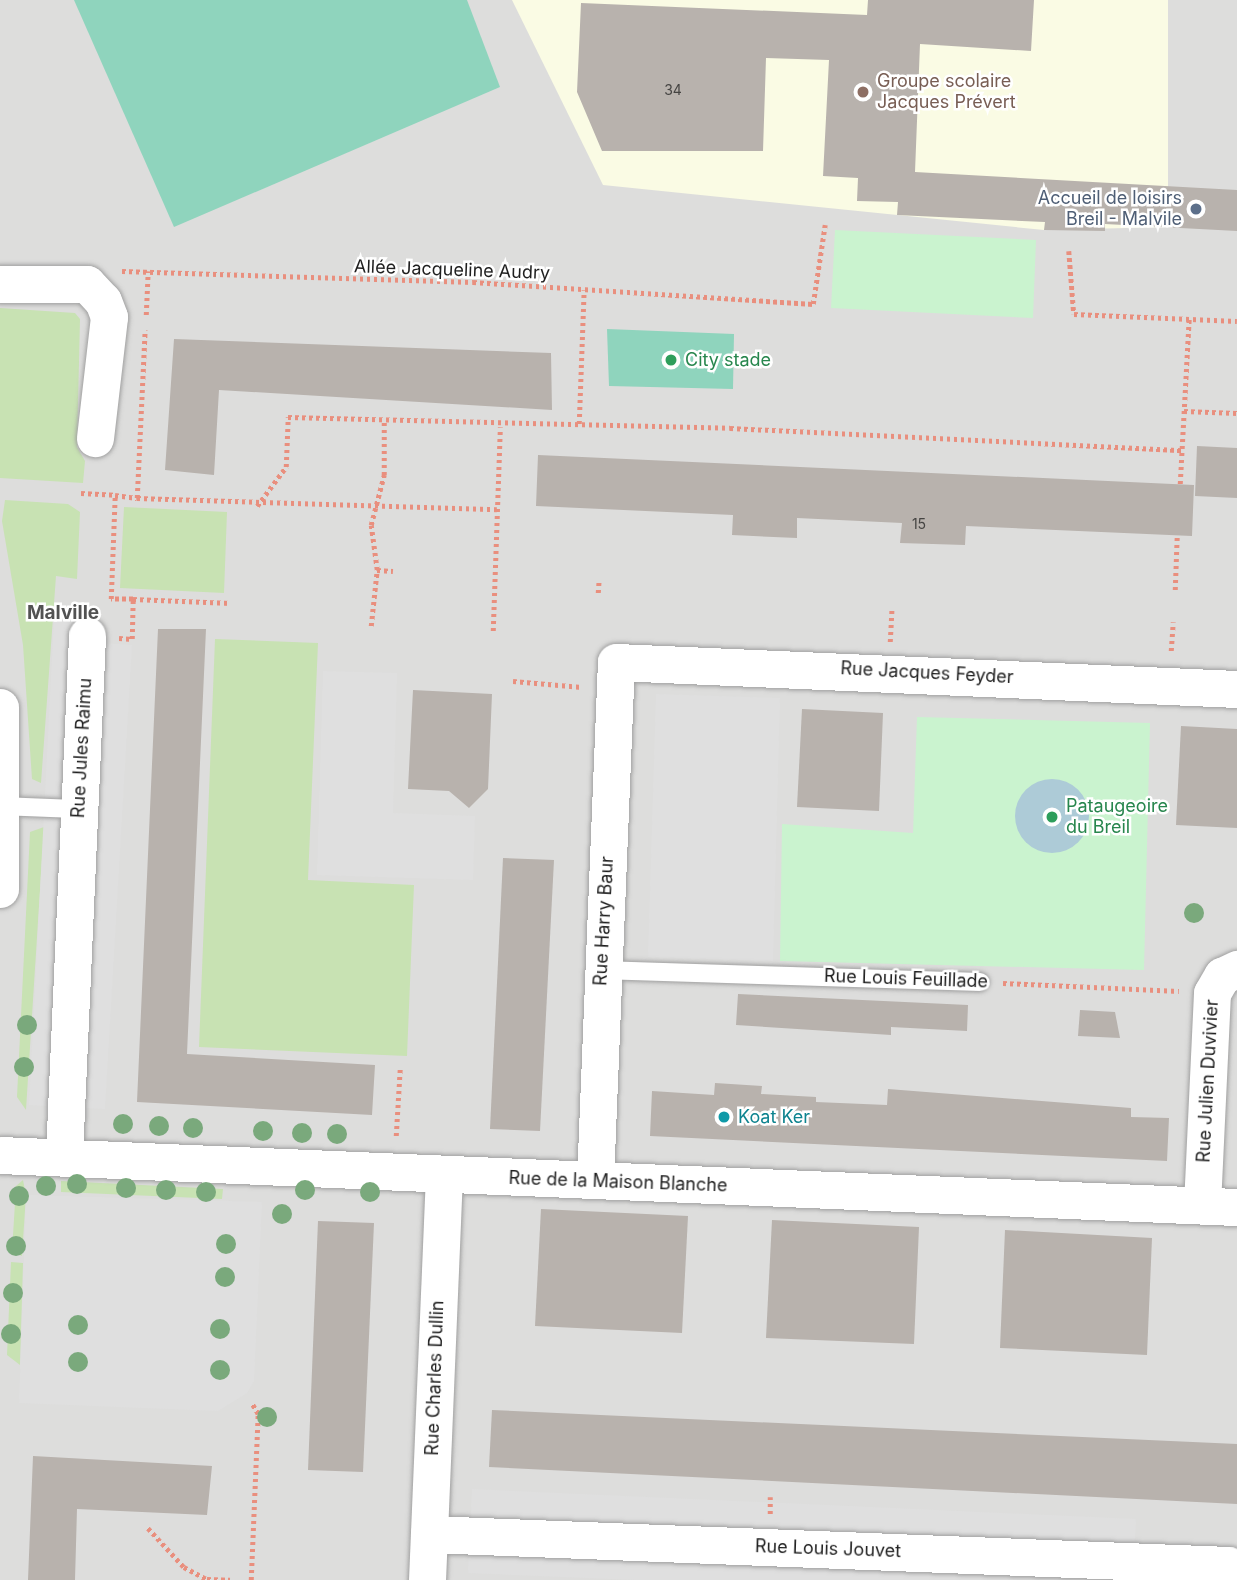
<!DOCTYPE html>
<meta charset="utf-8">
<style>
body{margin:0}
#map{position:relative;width:1237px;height:1580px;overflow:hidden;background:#efede7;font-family:Inter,sans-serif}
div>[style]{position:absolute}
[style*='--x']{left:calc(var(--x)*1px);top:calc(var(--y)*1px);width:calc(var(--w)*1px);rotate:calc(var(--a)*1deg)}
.residential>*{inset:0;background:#dddddc}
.education>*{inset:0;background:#fafbe4}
.grass>*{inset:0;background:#c8e2b3}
.park>*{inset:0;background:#caf3cf}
.pitch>*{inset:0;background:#8fd4bd}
.parking>*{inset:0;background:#dfdfdf}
.water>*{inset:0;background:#adcbd7}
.round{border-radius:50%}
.building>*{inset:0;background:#b8b2ad}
.path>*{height:4.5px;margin-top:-2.25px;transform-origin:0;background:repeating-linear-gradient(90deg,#e98f7e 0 3.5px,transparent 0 7px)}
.roads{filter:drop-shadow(0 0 2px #a0a0a0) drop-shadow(0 0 2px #a0a0a0)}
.lane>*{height:18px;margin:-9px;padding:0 9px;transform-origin:9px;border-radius:9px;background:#fff}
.street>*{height:37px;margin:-18.5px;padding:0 18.5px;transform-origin:18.5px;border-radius:18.5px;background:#fff}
.trees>*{width:20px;height:20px;margin:-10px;border-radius:50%;background:#7aa97c}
.dots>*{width:19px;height:19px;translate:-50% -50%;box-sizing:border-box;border:4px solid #fff;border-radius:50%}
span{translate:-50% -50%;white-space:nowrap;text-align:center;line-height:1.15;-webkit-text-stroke:5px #fff;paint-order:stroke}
.number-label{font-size:14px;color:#454442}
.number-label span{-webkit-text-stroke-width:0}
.education-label{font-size:18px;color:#785e54}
.left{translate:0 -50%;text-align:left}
.service-label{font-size:18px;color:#4e5e75}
.right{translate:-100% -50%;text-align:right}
.street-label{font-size:18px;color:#1f1f1f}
.leisure-label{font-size:18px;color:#27864d}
.culture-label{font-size:18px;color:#0d838f}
.neighbourhood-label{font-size:19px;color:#525252;font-weight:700}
</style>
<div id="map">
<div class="residential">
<i style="clip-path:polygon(0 0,1237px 0,1237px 1580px,0 1580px)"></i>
</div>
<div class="education">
<i style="clip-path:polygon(512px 0,1168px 0,1168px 227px,1044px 230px,603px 185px)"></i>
</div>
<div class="grass">
<i style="clip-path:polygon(0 308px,75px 313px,80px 319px,77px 447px,85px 461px,83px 483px,0 478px)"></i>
<i style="clip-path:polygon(5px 500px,68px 504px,80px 512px,77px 579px,56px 576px,41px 783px,32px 779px,23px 645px,2px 521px)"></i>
<i style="clip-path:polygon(124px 507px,227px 512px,224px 593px,120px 588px)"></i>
<i style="clip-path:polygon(215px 639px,318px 643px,308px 880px,414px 885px,407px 1056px,199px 1047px)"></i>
<i style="clip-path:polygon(44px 827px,26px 1110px,17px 1097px,30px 832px)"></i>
<i style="clip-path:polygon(23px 1180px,26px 1195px,22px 1256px,12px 1252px,16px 1186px)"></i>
<i style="clip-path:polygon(61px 1181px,223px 1189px,222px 1199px,61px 1192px)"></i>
<i style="clip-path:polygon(11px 1262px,23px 1263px,20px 1365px,7px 1355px)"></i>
</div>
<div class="park">
<i style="clip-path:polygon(835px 230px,1036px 240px,1033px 318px,831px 308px)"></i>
<i style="clip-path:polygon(917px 717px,1150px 723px,1144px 970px,780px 961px,782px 824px,913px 833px)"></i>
</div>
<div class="pitch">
<i style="clip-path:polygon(74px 0,467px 0,500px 87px,174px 227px)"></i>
<i style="clip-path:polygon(607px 329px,734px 334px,733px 389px,609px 386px)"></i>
</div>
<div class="parking">
<i style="clip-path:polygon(54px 619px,102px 622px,101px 643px,132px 645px,105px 1109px,29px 1105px)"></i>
<i style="clip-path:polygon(323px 671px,397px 673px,393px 813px,475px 816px,473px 880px,317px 875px)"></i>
<i style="clip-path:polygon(656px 694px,780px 698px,773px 961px,648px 957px)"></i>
<i style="clip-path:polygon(26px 1195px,262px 1202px,254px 1381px,247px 1393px,218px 1411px,19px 1403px)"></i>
<i style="clip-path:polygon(472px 1489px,1136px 1519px,1133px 1580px,635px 1580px,468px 1573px)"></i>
</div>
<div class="water">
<i class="round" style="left:1015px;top:779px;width:74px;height:74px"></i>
</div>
<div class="building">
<i style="clip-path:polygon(868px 0,1034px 0,1031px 51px,920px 44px,915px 172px,1237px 190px,1237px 231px,1105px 224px,1105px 231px,1044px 230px,1045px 222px,897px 215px,898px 202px,857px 201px,858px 178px,823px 176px,829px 60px,766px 58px,763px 151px,602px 151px,577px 92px,581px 3px,867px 15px)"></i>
<i style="clip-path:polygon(174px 339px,551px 353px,552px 410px,219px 390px,214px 475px,165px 470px)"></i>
<i style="clip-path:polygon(1197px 446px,1237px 448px,1237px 498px,1195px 496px)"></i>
<i style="clip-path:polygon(538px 455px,1194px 485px,1192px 536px,966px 526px,965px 545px,900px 543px,902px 523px,797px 518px,797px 538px,732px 535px,733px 515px,536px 506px)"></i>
<i style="clip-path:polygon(158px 629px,206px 629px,187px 1054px,375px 1065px,372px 1115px,137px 1102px)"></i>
<i style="clip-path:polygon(413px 690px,492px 694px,488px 789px,469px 808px,449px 791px,408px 789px)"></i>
<i style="clip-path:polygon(802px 709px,883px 713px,879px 811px,797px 807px)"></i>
<i style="clip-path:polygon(1181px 726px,1237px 729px,1237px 828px,1176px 825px)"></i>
<i style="clip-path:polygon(503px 858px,554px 860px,540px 1131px,490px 1129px)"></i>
<i style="clip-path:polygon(738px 994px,968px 1005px,967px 1031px,891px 1027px,891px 1035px,736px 1025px)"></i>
<i style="clip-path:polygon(1080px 1010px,1115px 1012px,1120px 1038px,1078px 1036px)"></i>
<i style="clip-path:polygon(715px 1083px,762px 1086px,761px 1094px,816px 1097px,816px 1102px,887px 1105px,888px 1089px,1131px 1108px,1131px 1117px,1169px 1118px,1167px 1161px,650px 1136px,652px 1091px,714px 1095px)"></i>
<i style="clip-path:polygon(541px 1209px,688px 1216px,682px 1333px,535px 1326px)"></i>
<i style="clip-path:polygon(772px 1220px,919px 1227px,914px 1344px,766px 1338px)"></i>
<i style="clip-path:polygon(318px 1221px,374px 1223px,363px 1472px,308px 1470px)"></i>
<i style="clip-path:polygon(1005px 1230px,1152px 1238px,1147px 1355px,1000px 1348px)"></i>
<i style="clip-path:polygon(492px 1410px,1237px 1444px,1237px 1504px,489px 1467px)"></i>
<i style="clip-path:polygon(33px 1456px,212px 1466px,207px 1515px,77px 1509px,75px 1580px,28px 1580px)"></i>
</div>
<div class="path">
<i style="--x:1069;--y:251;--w:63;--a:85.5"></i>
<i style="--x:1074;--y:314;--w:163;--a:2.5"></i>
<i style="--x:122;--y:271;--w:351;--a:1.8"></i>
<i style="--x:473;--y:282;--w:341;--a:3.7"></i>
<i style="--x:813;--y:304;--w:80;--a:-81.4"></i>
<i style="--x:146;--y:315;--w:44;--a:-87.4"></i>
<i style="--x:1184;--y:411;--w:53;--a:2.2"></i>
<i style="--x:579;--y:424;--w:134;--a:-87.9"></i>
<i style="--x:1180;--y:484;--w:166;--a:-86.9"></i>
<i style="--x:81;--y:493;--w:34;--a:3"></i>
<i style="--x:137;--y:498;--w:360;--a:1.8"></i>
<i style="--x:257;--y:506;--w:49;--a:-53.4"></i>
<i style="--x:286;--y:467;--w:50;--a:-87.7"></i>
<i style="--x:288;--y:417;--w:442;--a:1.4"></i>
<i style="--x:730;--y:428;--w:453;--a:2.8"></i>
<i style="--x:377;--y:570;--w:16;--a:4"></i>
<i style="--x:1175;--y:590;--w:54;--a:-87.9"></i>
<i style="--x:598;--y:593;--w:13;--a:-86"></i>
<i style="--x:133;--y:599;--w:98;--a:2.3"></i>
<i style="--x:371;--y:626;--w:56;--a:-83.9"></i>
<i style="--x:377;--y:570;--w:45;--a:-97.6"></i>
<i style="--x:371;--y:525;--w:52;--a:-75.4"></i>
<i style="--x:384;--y:475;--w:53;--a:-90"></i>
<i style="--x:493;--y:631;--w:204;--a:-88"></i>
<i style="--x:119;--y:638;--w:13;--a:4"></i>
<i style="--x:132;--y:639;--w:40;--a:-88.6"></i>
<i style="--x:133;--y:599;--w:22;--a:180"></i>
<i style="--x:111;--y:599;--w:104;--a:-87.8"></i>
<i style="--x:115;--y:495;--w:22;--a:8"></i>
<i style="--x:137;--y:498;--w:168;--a:-87.3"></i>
<i style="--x:890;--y:642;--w:34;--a:-87"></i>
<i style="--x:1171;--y:651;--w:29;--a:-86"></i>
<i style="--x:513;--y:681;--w:69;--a:5"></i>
<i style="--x:1003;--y:983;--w:176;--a:2.6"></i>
<i style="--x:396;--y:1136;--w:68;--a:-86.6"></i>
<i style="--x:770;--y:1514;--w:17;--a:-90"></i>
<i style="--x:148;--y:1528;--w:53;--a:47.3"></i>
<i style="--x:184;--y:1567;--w:26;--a:28"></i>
<i style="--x:207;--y:1579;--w:23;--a:2"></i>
<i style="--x:251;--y:1580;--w:166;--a:-87.6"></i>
<i style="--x:258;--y:1414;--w:12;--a:-121"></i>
</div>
<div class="roads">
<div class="lane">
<i style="--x:3;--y:806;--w:76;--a:2.3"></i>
<i style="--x:601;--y:970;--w:379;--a:1.8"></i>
</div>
<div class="street">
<i style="--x:0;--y:284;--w:87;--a:0"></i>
<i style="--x:87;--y:284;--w:23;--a:47"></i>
<i style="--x:103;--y:301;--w:17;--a:69"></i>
<i style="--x:109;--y:317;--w:122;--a:96.6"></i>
<i style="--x:0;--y:707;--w:182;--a:90"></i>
<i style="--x:0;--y:1155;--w:1238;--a:2.41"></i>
<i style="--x:64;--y:1155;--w:520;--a:-87.46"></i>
<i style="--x:595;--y:1180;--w:518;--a:-87.68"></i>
<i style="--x:616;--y:662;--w:622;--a:2.49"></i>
<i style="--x:1202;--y:1205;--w:212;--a:-87.3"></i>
<i style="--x:1212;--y:993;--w:20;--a:-60"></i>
<i style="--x:1222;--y:976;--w:17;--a:-25"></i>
<i style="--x:429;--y:1534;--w:800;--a:2.22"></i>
<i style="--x:427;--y:1580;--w:404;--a:-87.6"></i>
</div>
</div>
<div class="trees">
<i style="left:1194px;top:913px"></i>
<i style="left:27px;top:1025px"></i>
<i style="left:24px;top:1067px"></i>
<i style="left:123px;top:1124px"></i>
<i style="left:159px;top:1126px"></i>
<i style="left:193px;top:1128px"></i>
<i style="left:263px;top:1131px"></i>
<i style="left:302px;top:1133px"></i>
<i style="left:337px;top:1134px"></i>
<i style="left:77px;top:1184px"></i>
<i style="left:46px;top:1186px"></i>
<i style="left:126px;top:1188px"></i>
<i style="left:166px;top:1190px"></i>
<i style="left:305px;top:1190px"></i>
<i style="left:206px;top:1192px"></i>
<i style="left:370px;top:1192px"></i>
<i style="left:19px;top:1196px"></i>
<i style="left:282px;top:1214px"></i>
<i style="left:226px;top:1244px"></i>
<i style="left:16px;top:1246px"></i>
<i style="left:225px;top:1277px"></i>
<i style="left:13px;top:1293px"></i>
<i style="left:78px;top:1325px"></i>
<i style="left:220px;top:1329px"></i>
<i style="left:11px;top:1334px"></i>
<i style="left:78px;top:1362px"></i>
<i style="left:220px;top:1370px"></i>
<i style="left:267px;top:1417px"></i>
</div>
<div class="dots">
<i style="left:863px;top:92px;background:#8d6e63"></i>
<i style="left:1196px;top:209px;background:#5c6f8a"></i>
<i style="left:671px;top:360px;background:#2e9e5b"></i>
<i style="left:1052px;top:817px;background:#2e9e5b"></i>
<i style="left:724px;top:1117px;background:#0f9aa8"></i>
</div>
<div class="number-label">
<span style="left:673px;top:90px">34</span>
<span style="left:919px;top:524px">15</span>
</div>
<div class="education-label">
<span class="left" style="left:877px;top:92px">Groupe scolaire<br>Jacques Prévert</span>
</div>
<div class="service-label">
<span class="right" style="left:1182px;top:209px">Accueil de loisirs<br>Breil - Malvile</span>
</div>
<div class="street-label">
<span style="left:452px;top:270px;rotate:2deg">Allée Jacqueline Audry</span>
<span style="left:927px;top:673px;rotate:3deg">Rue Jacques Feyder</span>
<span style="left:82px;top:748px;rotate:-87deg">Rue Jules Raimu</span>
<span style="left:604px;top:921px;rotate:-87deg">Rue Harry Baur</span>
<span style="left:906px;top:979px;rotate:2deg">Rue Louis Feuillade</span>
<span style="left:1208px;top:1081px;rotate:-87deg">Rue Julien Duvivier</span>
<span style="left:618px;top:1182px;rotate:2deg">Rue de la Maison Blanche</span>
<span style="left:435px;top:1378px;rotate:-88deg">Rue Charles Dullin</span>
<span style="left:828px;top:1549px;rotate:2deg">Rue Louis Jouvet</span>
</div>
<div class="leisure-label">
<span class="left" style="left:685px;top:360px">City stade</span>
<span class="left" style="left:1066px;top:817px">Pataugeoire<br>du Breil</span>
</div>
<div class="culture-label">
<span class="left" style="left:738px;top:1117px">Koat Ker</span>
</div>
<div class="neighbourhood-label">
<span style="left:63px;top:613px">Malville</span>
</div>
</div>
